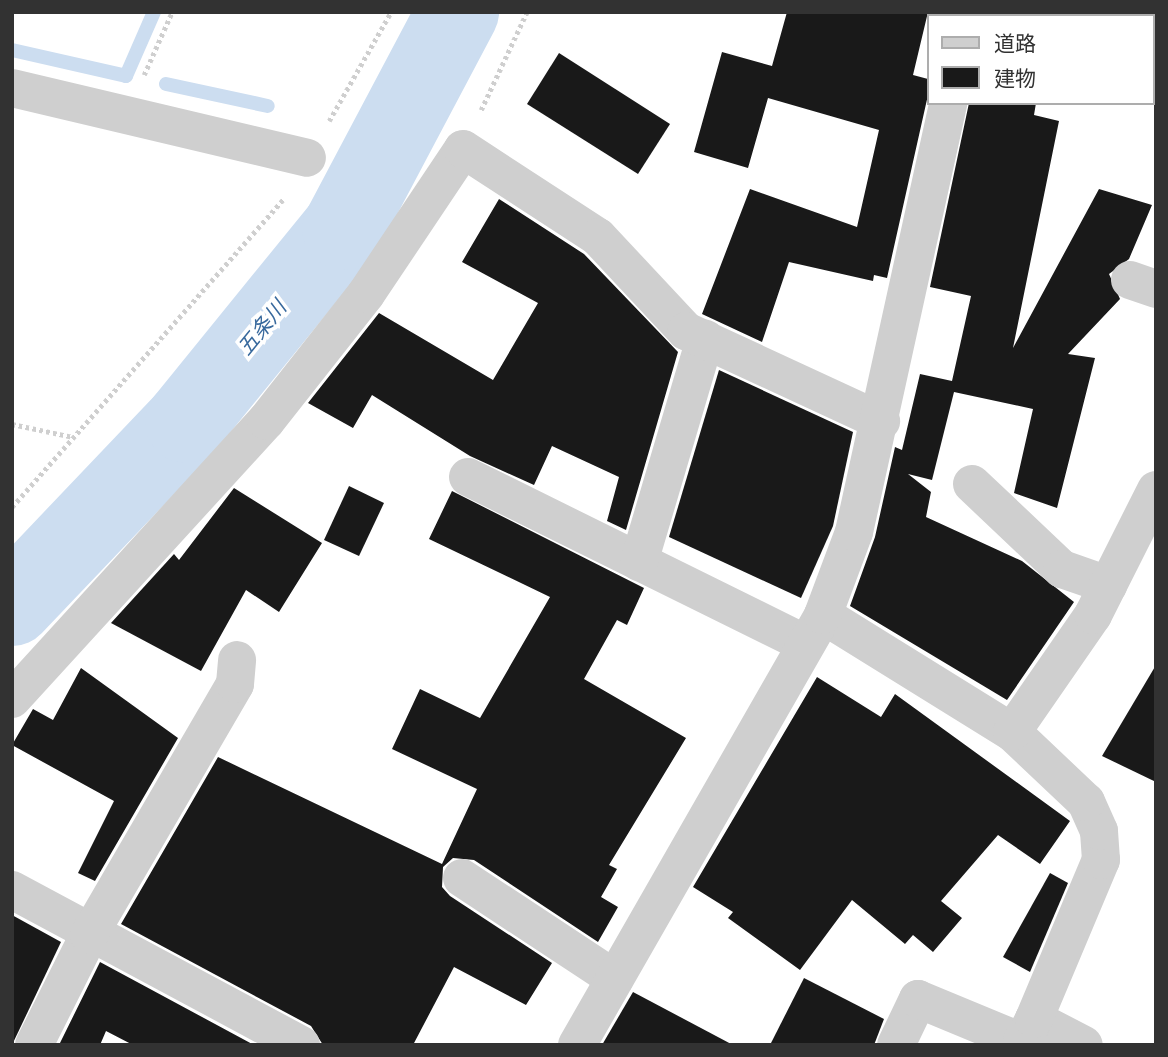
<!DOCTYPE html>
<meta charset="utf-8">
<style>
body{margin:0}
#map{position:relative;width:1168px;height:1057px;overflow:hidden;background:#fff;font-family:"Source Sans 3","Noto Sans JP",sans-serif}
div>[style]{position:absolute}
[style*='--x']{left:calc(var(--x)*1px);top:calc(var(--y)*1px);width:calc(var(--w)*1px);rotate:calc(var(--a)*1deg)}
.stream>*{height:14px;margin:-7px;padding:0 7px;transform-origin:7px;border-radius:7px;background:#ccddf0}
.river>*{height:82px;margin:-41px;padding:0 41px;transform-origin:41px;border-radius:41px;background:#ccddf0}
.building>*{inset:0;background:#191919}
.path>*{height:4.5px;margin-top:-2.25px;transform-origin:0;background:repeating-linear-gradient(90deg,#cfcfcf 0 3.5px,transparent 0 7px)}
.minor>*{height:38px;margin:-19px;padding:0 19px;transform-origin:19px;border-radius:19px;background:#cfcfcf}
span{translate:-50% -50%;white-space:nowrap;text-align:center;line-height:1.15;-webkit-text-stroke:7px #fff;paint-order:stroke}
.water-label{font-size:21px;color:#38699d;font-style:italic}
.frame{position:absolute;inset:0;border:14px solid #323232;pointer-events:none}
.legend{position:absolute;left:927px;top:14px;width:228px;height:91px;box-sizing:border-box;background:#fff;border:2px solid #adadad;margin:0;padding:9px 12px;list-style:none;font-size:21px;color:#323232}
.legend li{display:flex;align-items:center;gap:14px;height:35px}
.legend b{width:35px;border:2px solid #adadad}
</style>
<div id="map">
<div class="stream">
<i style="--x:12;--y:50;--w:117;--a:12.8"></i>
<i style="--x:126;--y:76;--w:70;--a:-66.4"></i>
<i style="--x:166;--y:84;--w:104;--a:12.2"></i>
</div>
<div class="river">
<i style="--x:12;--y:605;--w:253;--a:-46.4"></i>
<i style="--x:186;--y:422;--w:249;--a:-50.9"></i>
<i style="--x:343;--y:229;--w:246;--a:-62.1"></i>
</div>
<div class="building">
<i style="clip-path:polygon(787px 12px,928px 12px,913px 75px,928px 79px,928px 95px,887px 278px,874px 275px,873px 281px,789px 262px,762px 342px,702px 314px,750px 189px,857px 227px,879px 130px,768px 98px,748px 168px,694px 152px,722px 52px,772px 66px)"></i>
<i style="clip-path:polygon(559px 53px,670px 124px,638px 174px,527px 104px)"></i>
<i style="clip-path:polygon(969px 103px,1036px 103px,1034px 115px,1059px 121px,1013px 348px,1099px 189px,1152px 205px,1129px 259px,1109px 274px,1120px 299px,1068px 354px,1095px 358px,1057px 508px,1014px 493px,1033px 409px,954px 392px,932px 480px,908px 474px,931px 492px,926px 517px,1022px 561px,1074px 602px,1007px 700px,850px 606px,875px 537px,895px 447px,902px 450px,920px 374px,952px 381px,971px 296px,930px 287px)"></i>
<i style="clip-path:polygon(499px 199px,584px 254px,678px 352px,626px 530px,607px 521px,619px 477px,552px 446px,534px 485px,470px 456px,372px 395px,353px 428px,308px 403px,379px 313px,493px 380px,538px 303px,462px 262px)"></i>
<i style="clip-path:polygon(719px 370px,853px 432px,833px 526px,801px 598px,669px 537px)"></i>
<i style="clip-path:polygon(349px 486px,384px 503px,359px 556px,324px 540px)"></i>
<i style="clip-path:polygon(234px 488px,322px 543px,279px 612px,246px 590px,201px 671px,111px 623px,174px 554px,179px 560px)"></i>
<i style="clip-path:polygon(452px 491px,644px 588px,627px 625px,617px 620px,584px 679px,686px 738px,609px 865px,617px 869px,601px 897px,618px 907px,598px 942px,474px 860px,453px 858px,443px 867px,442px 887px,450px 896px,552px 963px,526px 1005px,454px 967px,413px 1045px,323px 1045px,311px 1026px,121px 924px,218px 757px,442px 864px,477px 789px,392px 749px,420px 689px,480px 718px,550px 597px,429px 539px)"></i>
<i style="clip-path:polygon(1156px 665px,1156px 782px,1102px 756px)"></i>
<i style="clip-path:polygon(81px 668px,178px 738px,95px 881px,78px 873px,114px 801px,12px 745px,33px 709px,53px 720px)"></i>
<i style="clip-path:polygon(817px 677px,881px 717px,895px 694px,1070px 821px,1040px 864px,998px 835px,941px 901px,962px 918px,933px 952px,913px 935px,905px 944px,852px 900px,800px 970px,728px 918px,733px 912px,693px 887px)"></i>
<i style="clip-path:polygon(1050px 873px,1068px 883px,1030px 972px,1003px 957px)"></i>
<i style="clip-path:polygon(12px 915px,61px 942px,12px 1045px)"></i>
<i style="clip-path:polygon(100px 962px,254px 1045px,133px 1045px,106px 1031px,100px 1045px,59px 1045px)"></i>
<i style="clip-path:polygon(804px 978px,884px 1019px,874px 1045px,770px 1045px)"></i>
<i style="clip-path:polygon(633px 992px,733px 1045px,602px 1045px)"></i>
</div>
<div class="path">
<i style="--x:144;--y:75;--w:69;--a:-66"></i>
<i style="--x:481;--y:110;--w:108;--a:-64.9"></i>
<i style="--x:329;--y:121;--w:125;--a:-60.4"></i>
<i style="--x:12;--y:424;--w:62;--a:12"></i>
<i style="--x:12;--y:507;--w:412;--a:-48.6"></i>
</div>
<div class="minor">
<i style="--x:965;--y:16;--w:4;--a:-90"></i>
<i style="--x:12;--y:88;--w:303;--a:13.3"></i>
<i style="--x:1130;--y:280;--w:28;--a:19"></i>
<i style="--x:468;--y:477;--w:377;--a:26.3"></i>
<i style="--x:972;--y:484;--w:124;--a:43.4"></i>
<i style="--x:1062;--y:569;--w:49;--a:19.2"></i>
<i style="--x:639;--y:562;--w:233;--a:-73.5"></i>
<i style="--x:823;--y:615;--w:222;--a:31.8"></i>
<i style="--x:12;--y:699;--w:377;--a:-47.6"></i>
<i style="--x:266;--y:421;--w:162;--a:-51.8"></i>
<i style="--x:366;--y:294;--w:174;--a:-56.2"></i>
<i style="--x:463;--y:149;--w:161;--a:33.1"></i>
<i style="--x:598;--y:237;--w:129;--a:46.9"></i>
<i style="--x:686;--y:331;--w:215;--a:24.8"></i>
<i style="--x:462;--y:878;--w:183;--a:33.4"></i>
<i style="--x:12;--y:890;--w:328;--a:28.2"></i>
<i style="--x:1034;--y:1019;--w:56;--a:27.5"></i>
<i style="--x:34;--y:1045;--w:123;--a:-63.4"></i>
<i style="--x:89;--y:935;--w:290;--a:-59.8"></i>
<i style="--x:235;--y:684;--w:24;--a:-85"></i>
<i style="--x:577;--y:1045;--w:495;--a:-60.2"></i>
<i style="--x:823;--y:615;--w:89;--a:-69.5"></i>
<i style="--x:854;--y:532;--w:439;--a:-77.6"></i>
<i style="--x:896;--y:1045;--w:51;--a:-64.4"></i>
<i style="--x:918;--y:999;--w:113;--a:22.5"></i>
<i style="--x:1022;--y:1042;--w:26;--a:-62"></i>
<i style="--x:1034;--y:1019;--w:173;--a:-67.2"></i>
<i style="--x:1101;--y:860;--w:29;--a:-94"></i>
<i style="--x:1099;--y:831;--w:32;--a:-114"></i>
<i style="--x:1086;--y:802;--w:102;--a:-136.6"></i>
<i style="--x:1012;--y:732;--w:142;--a:-55.3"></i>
<i style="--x:1093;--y:615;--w:140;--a:-63.3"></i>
</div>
<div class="water-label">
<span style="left:262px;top:328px;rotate:-51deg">五条川</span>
</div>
<div class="frame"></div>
<ul class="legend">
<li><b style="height:9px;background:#cfcfcf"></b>道路</li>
<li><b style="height:19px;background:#191919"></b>建物</li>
</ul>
</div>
